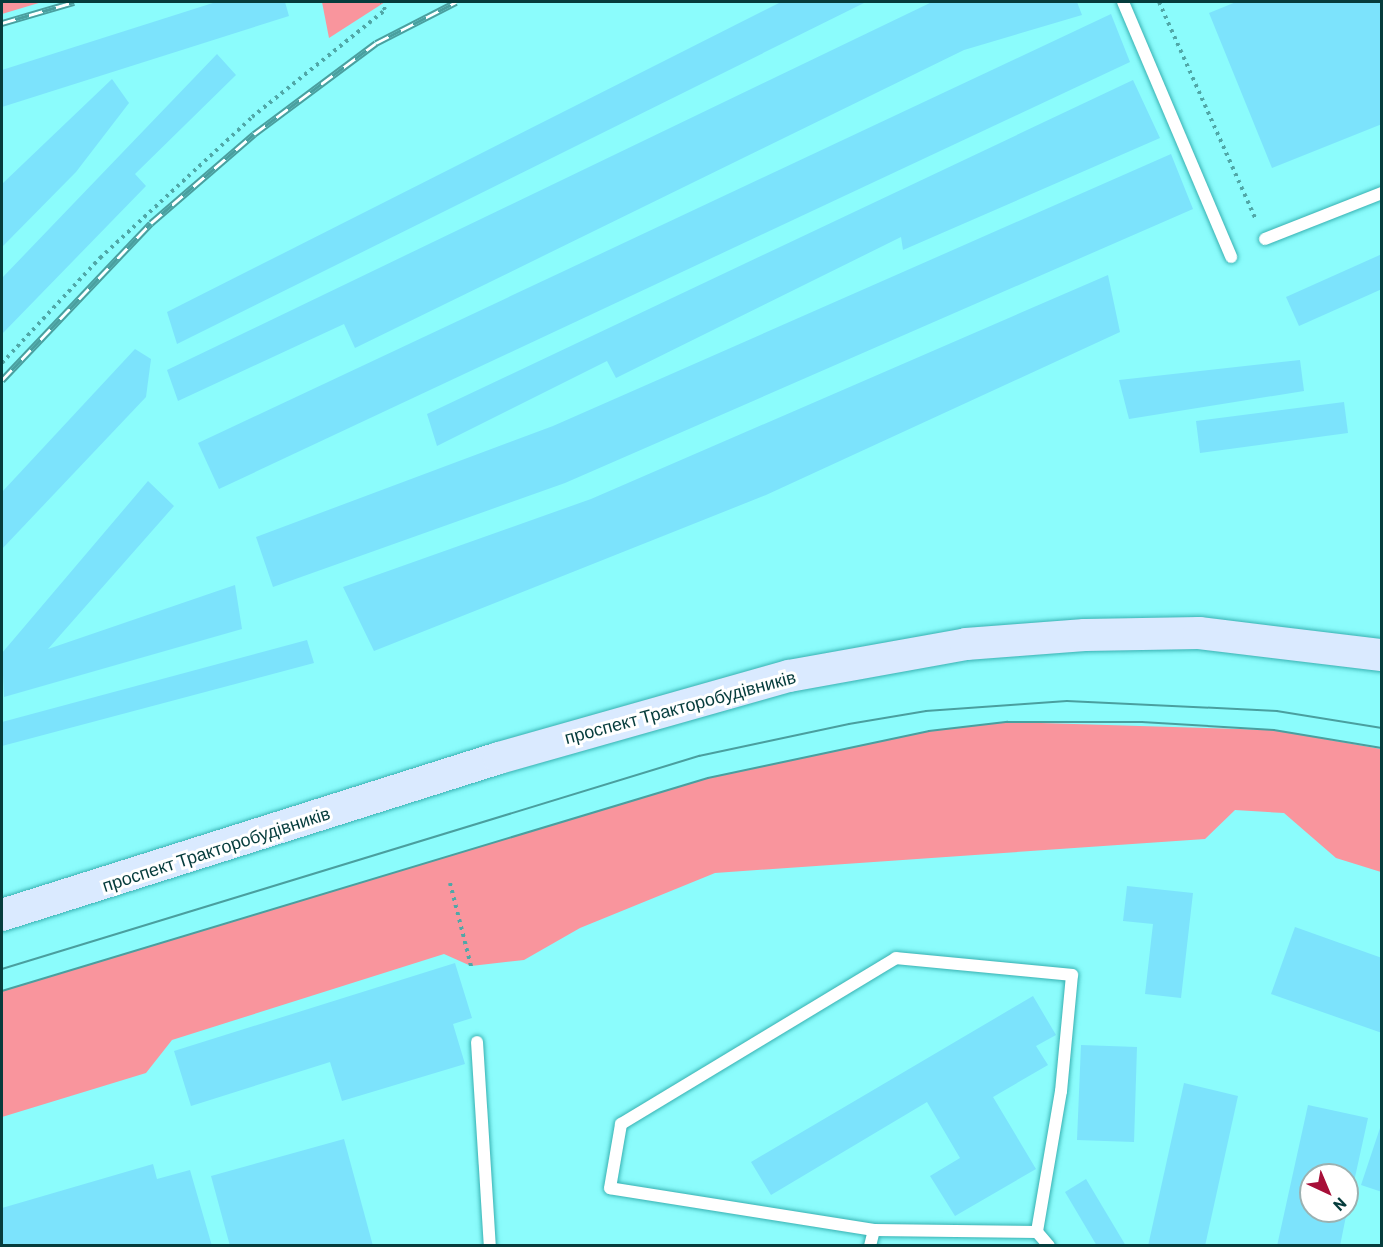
<!DOCTYPE html>
<meta charset="utf-8">
<style>
body{margin:0}
#map{position:relative;width:1383px;height:1247px;overflow:hidden;background:#8bfcfc;font-family:Barlow,sans-serif}
div>[style]{position:absolute}
[style*='--x']{left:calc(var(--x)*1px);top:calc(var(--y)*1px);width:calc(var(--w)*1px);rotate:calc(var(--a)*1deg)}
.green>*{inset:0;background:#f9959d}
.building>*{inset:0;background:#7ce3fc}
.path>*{height:4px;margin-top:-2px;transform-origin:0;background:repeating-linear-gradient(90deg,#50a7a7 0 3px,transparent 0 7.5px)}
.roads{filter:drop-shadow(0 0 2px #38b1b2) drop-shadow(0 0 2px #38b1b2)}
.service>*{height:12px;margin:-6px;padding:0 6px;transform-origin:6px;border-radius:6px;background:#fff}
.secondary>*{height:32px;margin:-16px;padding:0 16px;transform-origin:16px;border-radius:16px;background:#daeaff}
.tram>*{height:1.5px;margin:-0.75px;padding:0 0.75px;transform-origin:0.75px;border-radius:0.75px;background:#4a9f9f}
.rail>*{height:7px;margin-top:-3.5px;transform-origin:0;background:repeating-linear-gradient(90deg,#fff 0 14px,#4a9f9f 0 28px);box-sizing:border-box;border-block:2px solid #4a9f9f}
span{translate:-50% -50%;white-space:nowrap;text-align:center;line-height:1.15;-webkit-text-stroke:6px #fff;paint-order:stroke}
.street-label{font-size:18px;color:#063c3c}
.frame{position:absolute;inset:0;border:3px solid #063c3c;pointer-events:none}
.north{position:absolute;left:1299px;top:1163px;width:60px;height:60px;box-sizing:border-box;background:#fff;border:2px solid #9bb1b1;border-radius:50%;rotate:136deg;font-size:16px;font-weight:700;line-height:24px;text-align:center;color:#063c3c}
.north::after{content:'';display:block;margin:auto;width:21px;height:27px;background:#a70f38;clip-path:polygon(50% 0,100% 100%,50% 72%,0 100%)}
</style>
<div id="map">
<div class="green">
<i style="clip-path:polygon(2px 2px,42px 2px,2px 14px)"></i>
<i style="clip-path:polygon(322px 2px,385px 2px,329px 38px)"></i>
<i style="clip-path:polygon(1007px 722px,1274px 730px,1381px 749px,1381px 872px,1336px 858px,1284px 813px,1235px 810px,1205px 839px,715px 873px,580px 928px,524px 960px,471px 966px,444px 954px,172px 1040px,146px 1073px,2px 1117px,2px 991px,708px 778px,929px 731px)"></i>
</div>
<div class="building">
<i style="clip-path:polygon(216px 2px,285px 2px,289px 16px,2px 107px,2px 70px)"></i>
<i style="clip-path:polygon(781px 2px,866px 2px,177px 344px,167px 312px)"></i>
<i style="clip-path:polygon(932px 2px,1077px 2px,1082px 15px,964px 50px,355px 348px,344px 324px,178px 401px,167px 370px)"></i>
<i style="clip-path:polygon(1236px 2px,1382px 2px,1382px 124px,1272px 168px,1209px 13px)"></i>
<i style="clip-path:polygon(1111px 14px,1130px 62px,219px 489px,198px 443px)"></i>
<i style="clip-path:polygon(217px 54px,236px 75px,135px 174px,146px 186px,2px 334px,2px 278px)"></i>
<i style="clip-path:polygon(112px 79px,129px 103px,76px 172px,2px 247px,2px 184px)"></i>
<i style="clip-path:polygon(1133px 80px,1160px 138px,903px 250px,901px 237px,616px 378px,607px 361px,437px 446px,427px 414px)"></i>
<i style="clip-path:polygon(1171px 154px,1193px 209px,565px 483px,273px 587px,256px 537px,553px 426px)"></i>
<i style="clip-path:polygon(1382px 254px,1382px 289px,1299px 326px,1286px 297px)"></i>
<i style="clip-path:polygon(1108px 275px,1120px 332px,766px 495px,374px 651px,343px 587px,591px 499px)"></i>
<i style="clip-path:polygon(135px 349px,151px 359px,146px 397px,2px 549px,2px 492px)"></i>
<i style="clip-path:polygon(1300px 360px,1304px 391px,1129px 419px,1119px 380px)"></i>
<i style="clip-path:polygon(1344px 402px,1348px 433px,1200px 453px,1196px 421px)"></i>
<i style="clip-path:polygon(148px 481px,174px 506px,48px 649px,235px 585px,242px 629px,4px 697px,2px 653px)"></i>
<i style="clip-path:polygon(307px 640px,314px 663px,2px 746px,2px 722px)"></i>
<i style="clip-path:polygon(1127px 886px,1193px 893px,1181px 998px,1145px 994px,1153px 924px,1123px 921px)"></i>
<i style="clip-path:polygon(1295px 927px,1382px 958px,1382px 1033px,1271px 994px)"></i>
<i style="clip-path:polygon(455px 963px,472px 1018px,453px 1024px,465px 1064px,342px 1101px,330px 1062px,191px 1106px,174px 1051px)"></i>
<i style="clip-path:polygon(1033px 996px,1056px 1035px,1036px 1046px,1048px 1065px,993px 1097px,1036px 1169px,955px 1216px,930px 1176px,960px 1158px,927px 1102px,771px 1195px,751px 1162px)"></i>
<i style="clip-path:polygon(1081px 1045px,1137px 1047px,1134px 1142px,1077px 1140px)"></i>
<i style="clip-path:polygon(1184px 1083px,1238px 1096px,1205px 1246px,1148px 1246px)"></i>
<i style="clip-path:polygon(1308px 1105px,1368px 1118px,1348px 1209px,1347px 1175px,1311px 1175px,1311px 1211px,1347px 1211px,1340px 1246px,1277px 1246px)"></i>
<i style="clip-path:polygon(1381px 1125px,1382px 1125px,1382px 1192px,1361px 1185px)"></i>
<i style="clip-path:polygon(344px 1139px,373px 1246px,230px 1246px,211px 1176px)"></i>
<i style="clip-path:polygon(153px 1164px,157px 1179px,190px 1170px,212px 1246px,2px 1246px,2px 1208px)"></i>
<i style="clip-path:polygon(1086px 1179px,1126px 1246px,1097px 1246px,1065px 1192px)"></i>
</div>
<div class="path">
<i style="--x:1159;--y:2;--w:239;--a:66"></i>
<i style="--x:2;--y:363;--w:144;--a:-47"></i>
<i style="--x:100;--y:258;--w:207;--a:-42.8"></i>
<i style="--x:252;--y:117;--w:171;--a:-38.8"></i>
<i style="--x:385;--y:10;--w:9;--a:-111"></i>
<i style="--x:450;--y:883;--w:86;--a:75.8"></i>
</div>
<div class="roads">
<div class="service">
<i style="--x:1123;--y:2;--w:277;--a:67"></i>
<i style="--x:1265;--y:239;--w:126;--a:-21.5"></i>
<i style="--x:896;--y:958;--w:177;--a:5.5"></i>
<i style="--x:1072;--y:975;--w:117;--a:95.4"></i>
<i style="--x:1061;--y:1091;--w:143;--a:99.7"></i>
<i style="--x:1037;--y:1232;--w:163;--a:-179.3"></i>
<i style="--x:874;--y:1230;--w:267;--a:-171"></i>
<i style="--x:610;--y:1188;--w:65;--a:-80.2"></i>
<i style="--x:621;--y:1124;--w:321;--a:-31.1"></i>
<i style="--x:477;--y:1042;--w:204;--a:86.4"></i>
<i style="--x:1037;--y:1232;--w:18;--a:49"></i>
<i style="--x:870;--y:1246;--w:16;--a:-76"></i>
</div>
<div class="secondary">
<i style="--x:2;--y:915;--w:521;--a:-17.53"></i>
<i style="--x:499;--y:758;--w:301;--a:-15.8"></i>
<i style="--x:789;--y:676;--w:180;--a:-10.2"></i>
<i style="--x:966;--y:644;--w:119;--a:-4.3"></i>
<i style="--x:1085;--y:635;--w:114;--a:-1"></i>
<i style="--x:1199;--y:633;--w:184;--a:6.9"></i>
</div>
</div>
<div class="tram">
<i style="--x:2;--y:969;--w:729;--a:-16.99"></i>
<i style="--x:699;--y:756;--w:153;--a:-12"></i>
<i style="--x:849;--y:724;--w:78;--a:-9.6"></i>
<i style="--x:926;--y:711;--w:141;--a:-4.1"></i>
<i style="--x:1067;--y:701;--w:210;--a:2.7"></i>
<i style="--x:1277;--y:711;--w:106;--a:9.2"></i>
<i style="--x:2;--y:991;--w:737;--a:-16.79"></i>
<i style="--x:708;--y:778;--w:226;--a:-12"></i>
<i style="--x:929;--y:731;--w:79;--a:-6.6"></i>
<i style="--x:1007;--y:722;--w:135;--a:0"></i>
<i style="--x:1142;--y:722;--w:132;--a:3.5"></i>
<i style="--x:1274;--y:730;--w:109;--a:9.5"></i>
</div>
<div class="rail">
<i style="--x:2;--y:23;--w:75;--a:-16.3"></i>
<i style="--x:2;--y:380;--w:216;--a:-46.5"></i>
<i style="--x:151;--y:223;--w:136;--a:-40.8"></i>
<i style="--x:254;--y:134;--w:152;--a:-36.7"></i>
<i style="--x:376;--y:43;--w:90;--a:-27.1"></i>
</div>
<div class="street-label">
<span style="left:680px;top:707px;rotate:-15deg">проспект Тракторобудівників</span>
<span style="left:216px;top:849px;rotate:-18deg">проспект Тракторобудівників</span>
</div>
<div class="frame"></div>
<div class="north">N</div>
</div>
